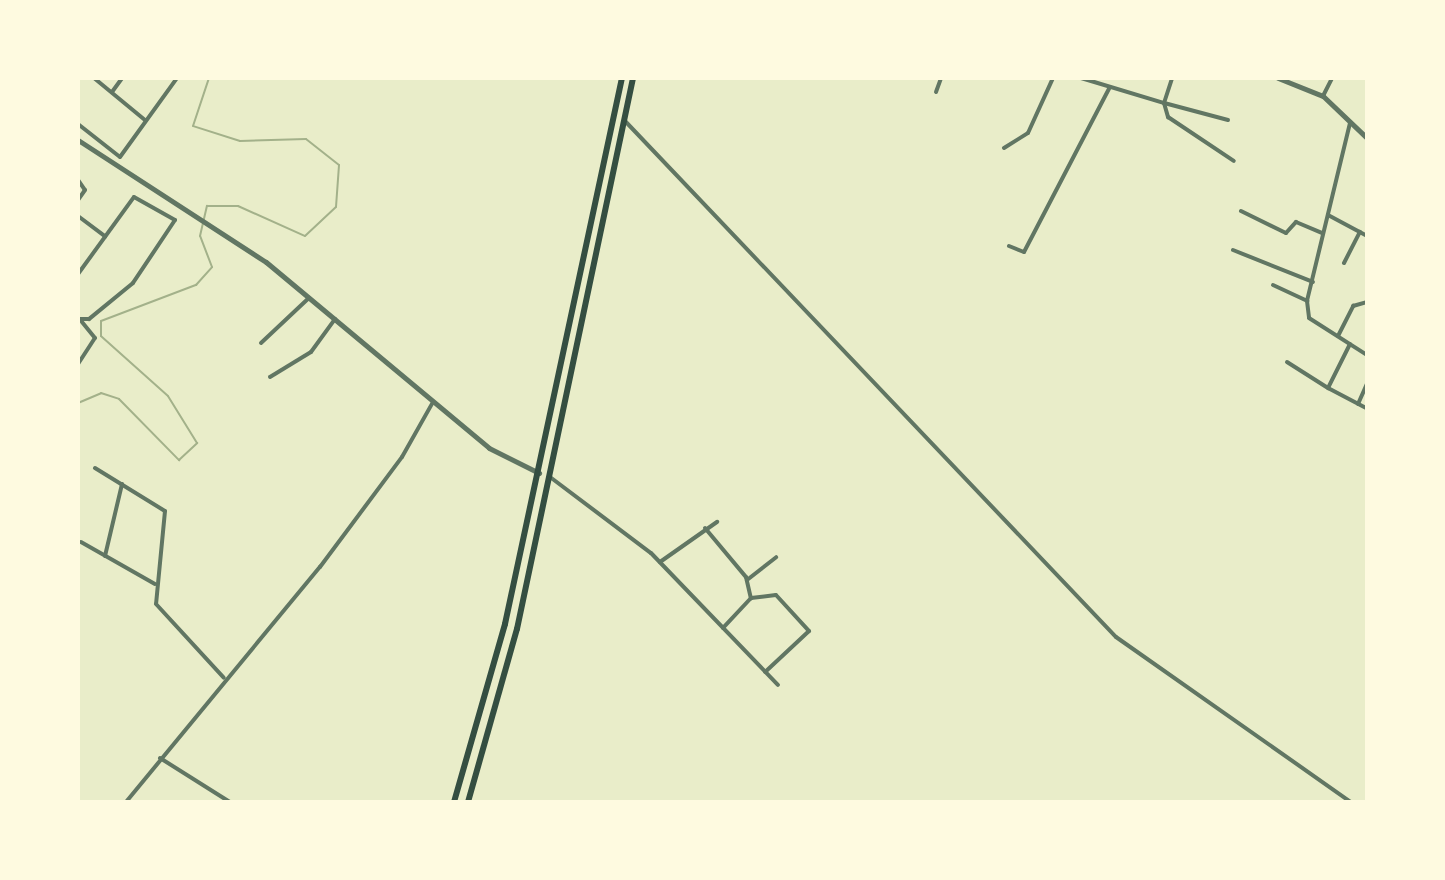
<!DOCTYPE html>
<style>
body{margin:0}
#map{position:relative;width:1445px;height:880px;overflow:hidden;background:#e9edc9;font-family:Lato,sans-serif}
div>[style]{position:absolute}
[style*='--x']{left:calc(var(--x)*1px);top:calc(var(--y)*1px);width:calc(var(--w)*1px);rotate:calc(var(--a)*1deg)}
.stream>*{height:2px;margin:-1px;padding:0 1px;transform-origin:1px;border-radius:1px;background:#a3b18a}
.minor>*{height:4px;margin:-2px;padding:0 2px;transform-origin:2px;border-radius:2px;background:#617663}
.tertiary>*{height:5px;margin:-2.5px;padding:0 2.5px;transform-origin:2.5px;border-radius:2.5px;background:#617663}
.trunk>*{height:6px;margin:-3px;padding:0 3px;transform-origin:3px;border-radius:3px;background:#344e41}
span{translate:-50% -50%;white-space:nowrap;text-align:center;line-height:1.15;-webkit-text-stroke:6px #fefae0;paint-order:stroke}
.frame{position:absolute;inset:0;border:80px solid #fefae0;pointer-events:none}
</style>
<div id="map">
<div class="stream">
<i style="--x:78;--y:403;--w:25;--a:-23"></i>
<i style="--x:101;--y:393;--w:19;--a:18"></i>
<i style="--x:119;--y:399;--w:86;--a:45.5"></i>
<i style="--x:179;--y:460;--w:25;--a:-43"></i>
<i style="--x:197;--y:443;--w:55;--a:-121.7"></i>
<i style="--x:168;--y:396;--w:90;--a:-138.2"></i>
<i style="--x:101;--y:336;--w:15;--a:-90"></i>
<i style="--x:101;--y:321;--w:102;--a:-20.8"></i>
<i style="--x:196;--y:285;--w:24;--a:-48"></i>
<i style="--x:212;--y:267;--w:33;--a:-111"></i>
<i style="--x:200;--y:236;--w:31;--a:-77"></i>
<i style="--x:207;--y:206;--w:31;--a:0"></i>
<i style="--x:238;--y:206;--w:73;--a:24.1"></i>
<i style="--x:305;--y:236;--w:42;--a:-43.1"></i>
<i style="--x:336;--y:207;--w:42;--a:-85.9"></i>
<i style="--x:339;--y:165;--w:42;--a:-141.8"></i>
<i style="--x:306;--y:139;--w:66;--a:178.3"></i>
<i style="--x:240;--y:141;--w:49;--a:-162.3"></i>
<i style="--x:193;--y:126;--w:51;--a:-71.6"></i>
</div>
<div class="minor">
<i style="--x:94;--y:78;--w:66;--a:39.5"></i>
<i style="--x:1081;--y:78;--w:87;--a:16.8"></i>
<i style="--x:1164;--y:103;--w:26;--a:-72"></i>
<i style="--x:112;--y:92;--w:17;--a:-54"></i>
<i style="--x:936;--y:92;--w:15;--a:-70"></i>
<i style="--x:1323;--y:96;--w:20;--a:-63"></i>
<i style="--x:1228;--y:120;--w:66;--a:-165.1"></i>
<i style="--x:1164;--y:103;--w:15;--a:74"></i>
<i style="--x:1168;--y:117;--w:79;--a:33.7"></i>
<i style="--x:625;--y:121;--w:712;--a:46.42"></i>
<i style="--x:1116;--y:637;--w:287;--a:35.1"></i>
<i style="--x:1350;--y:123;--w:183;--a:103.6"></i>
<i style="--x:1307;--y:301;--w:17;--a:83"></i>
<i style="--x:1309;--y:318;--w:69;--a:32.5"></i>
<i style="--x:78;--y:124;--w:53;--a:38.2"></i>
<i style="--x:120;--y:157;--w:97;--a:-54.2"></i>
<i style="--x:1004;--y:148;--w:28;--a:-32"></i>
<i style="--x:1028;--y:133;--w:60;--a:-65.6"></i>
<i style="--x:78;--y:180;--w:12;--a:55"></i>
<i style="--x:85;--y:190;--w:12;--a:125"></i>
<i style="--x:1241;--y:211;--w:50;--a:26.1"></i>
<i style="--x:1286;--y:233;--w:15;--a:-48"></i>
<i style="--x:1296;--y:222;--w:28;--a:23"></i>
<i style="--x:1328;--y:215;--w:44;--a:28.3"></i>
<i style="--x:78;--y:216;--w:34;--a:37"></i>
<i style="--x:1009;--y:246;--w:16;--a:22"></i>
<i style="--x:1024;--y:252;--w:186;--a:-62.5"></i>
<i style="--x:1233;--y:250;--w:86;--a:21.8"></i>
<i style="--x:1344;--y:263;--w:35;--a:-63"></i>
<i style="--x:78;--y:274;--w:95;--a:-54"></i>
<i style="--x:134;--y:197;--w:47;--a:29.3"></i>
<i style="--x:175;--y:220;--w:76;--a:123.7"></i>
<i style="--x:133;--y:283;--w:57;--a:140.7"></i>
<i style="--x:89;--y:319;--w:11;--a:180"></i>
<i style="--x:1273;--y:285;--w:38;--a:25"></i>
<i style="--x:1338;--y:336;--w:34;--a:-63"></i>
<i style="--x:1353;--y:306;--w:15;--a:-16"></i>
<i style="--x:261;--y:343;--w:66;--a:-43.2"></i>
<i style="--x:1350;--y:344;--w:49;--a:116.6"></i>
<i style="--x:1328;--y:388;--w:43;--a:27.8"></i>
<i style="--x:1287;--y:362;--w:49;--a:32.4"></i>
<i style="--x:78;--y:364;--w:31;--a:-57"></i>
<i style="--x:95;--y:338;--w:21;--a:-129"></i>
<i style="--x:270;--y:377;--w:48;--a:-31.4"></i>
<i style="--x:311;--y:352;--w:41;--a:-54"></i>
<i style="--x:1358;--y:404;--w:22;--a:-66"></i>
<i style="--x:95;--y:468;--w:82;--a:31.6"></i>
<i style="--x:165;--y:511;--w:93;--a:95.5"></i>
<i style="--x:156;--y:604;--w:100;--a:47.4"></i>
<i style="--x:550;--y:477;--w:126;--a:37"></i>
<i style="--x:651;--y:553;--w:183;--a:46.1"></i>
<i style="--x:705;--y:528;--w:64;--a:50.1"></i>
<i style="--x:746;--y:577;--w:22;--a:77"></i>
<i style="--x:751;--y:598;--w:41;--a:133"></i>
<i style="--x:81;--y:542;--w:85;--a:29.6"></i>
<i style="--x:105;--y:556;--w:74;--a:-76.7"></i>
<i style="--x:660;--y:562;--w:70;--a:-35.1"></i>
<i style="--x:747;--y:580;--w:37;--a:-38"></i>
<i style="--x:751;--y:598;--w:25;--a:-7"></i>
<i style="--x:776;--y:595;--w:49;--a:47.5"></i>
<i style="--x:809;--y:631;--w:60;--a:137"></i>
<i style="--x:160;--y:758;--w:83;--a:32.2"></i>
<i style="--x:126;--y:802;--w:305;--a:-50.5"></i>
<i style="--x:320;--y:567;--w:137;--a:-53.3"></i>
<i style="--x:402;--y:457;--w:63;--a:-60.6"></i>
</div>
<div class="tertiary">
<i style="--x:1278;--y:78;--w:48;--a:21.8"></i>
<i style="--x:1323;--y:96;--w:61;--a:43.7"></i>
<i style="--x:78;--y:140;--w:224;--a:33"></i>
<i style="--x:266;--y:262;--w:290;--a:39.8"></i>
<i style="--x:489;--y:448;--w:56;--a:26.6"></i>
</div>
<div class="trunk">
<i style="--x:454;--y:802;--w:185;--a:-74"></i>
<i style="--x:505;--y:624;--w:558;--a:-77.91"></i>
<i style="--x:468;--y:802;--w:180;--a:-74.2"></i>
<i style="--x:517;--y:629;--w:563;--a:-78.11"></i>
</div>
<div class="frame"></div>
</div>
